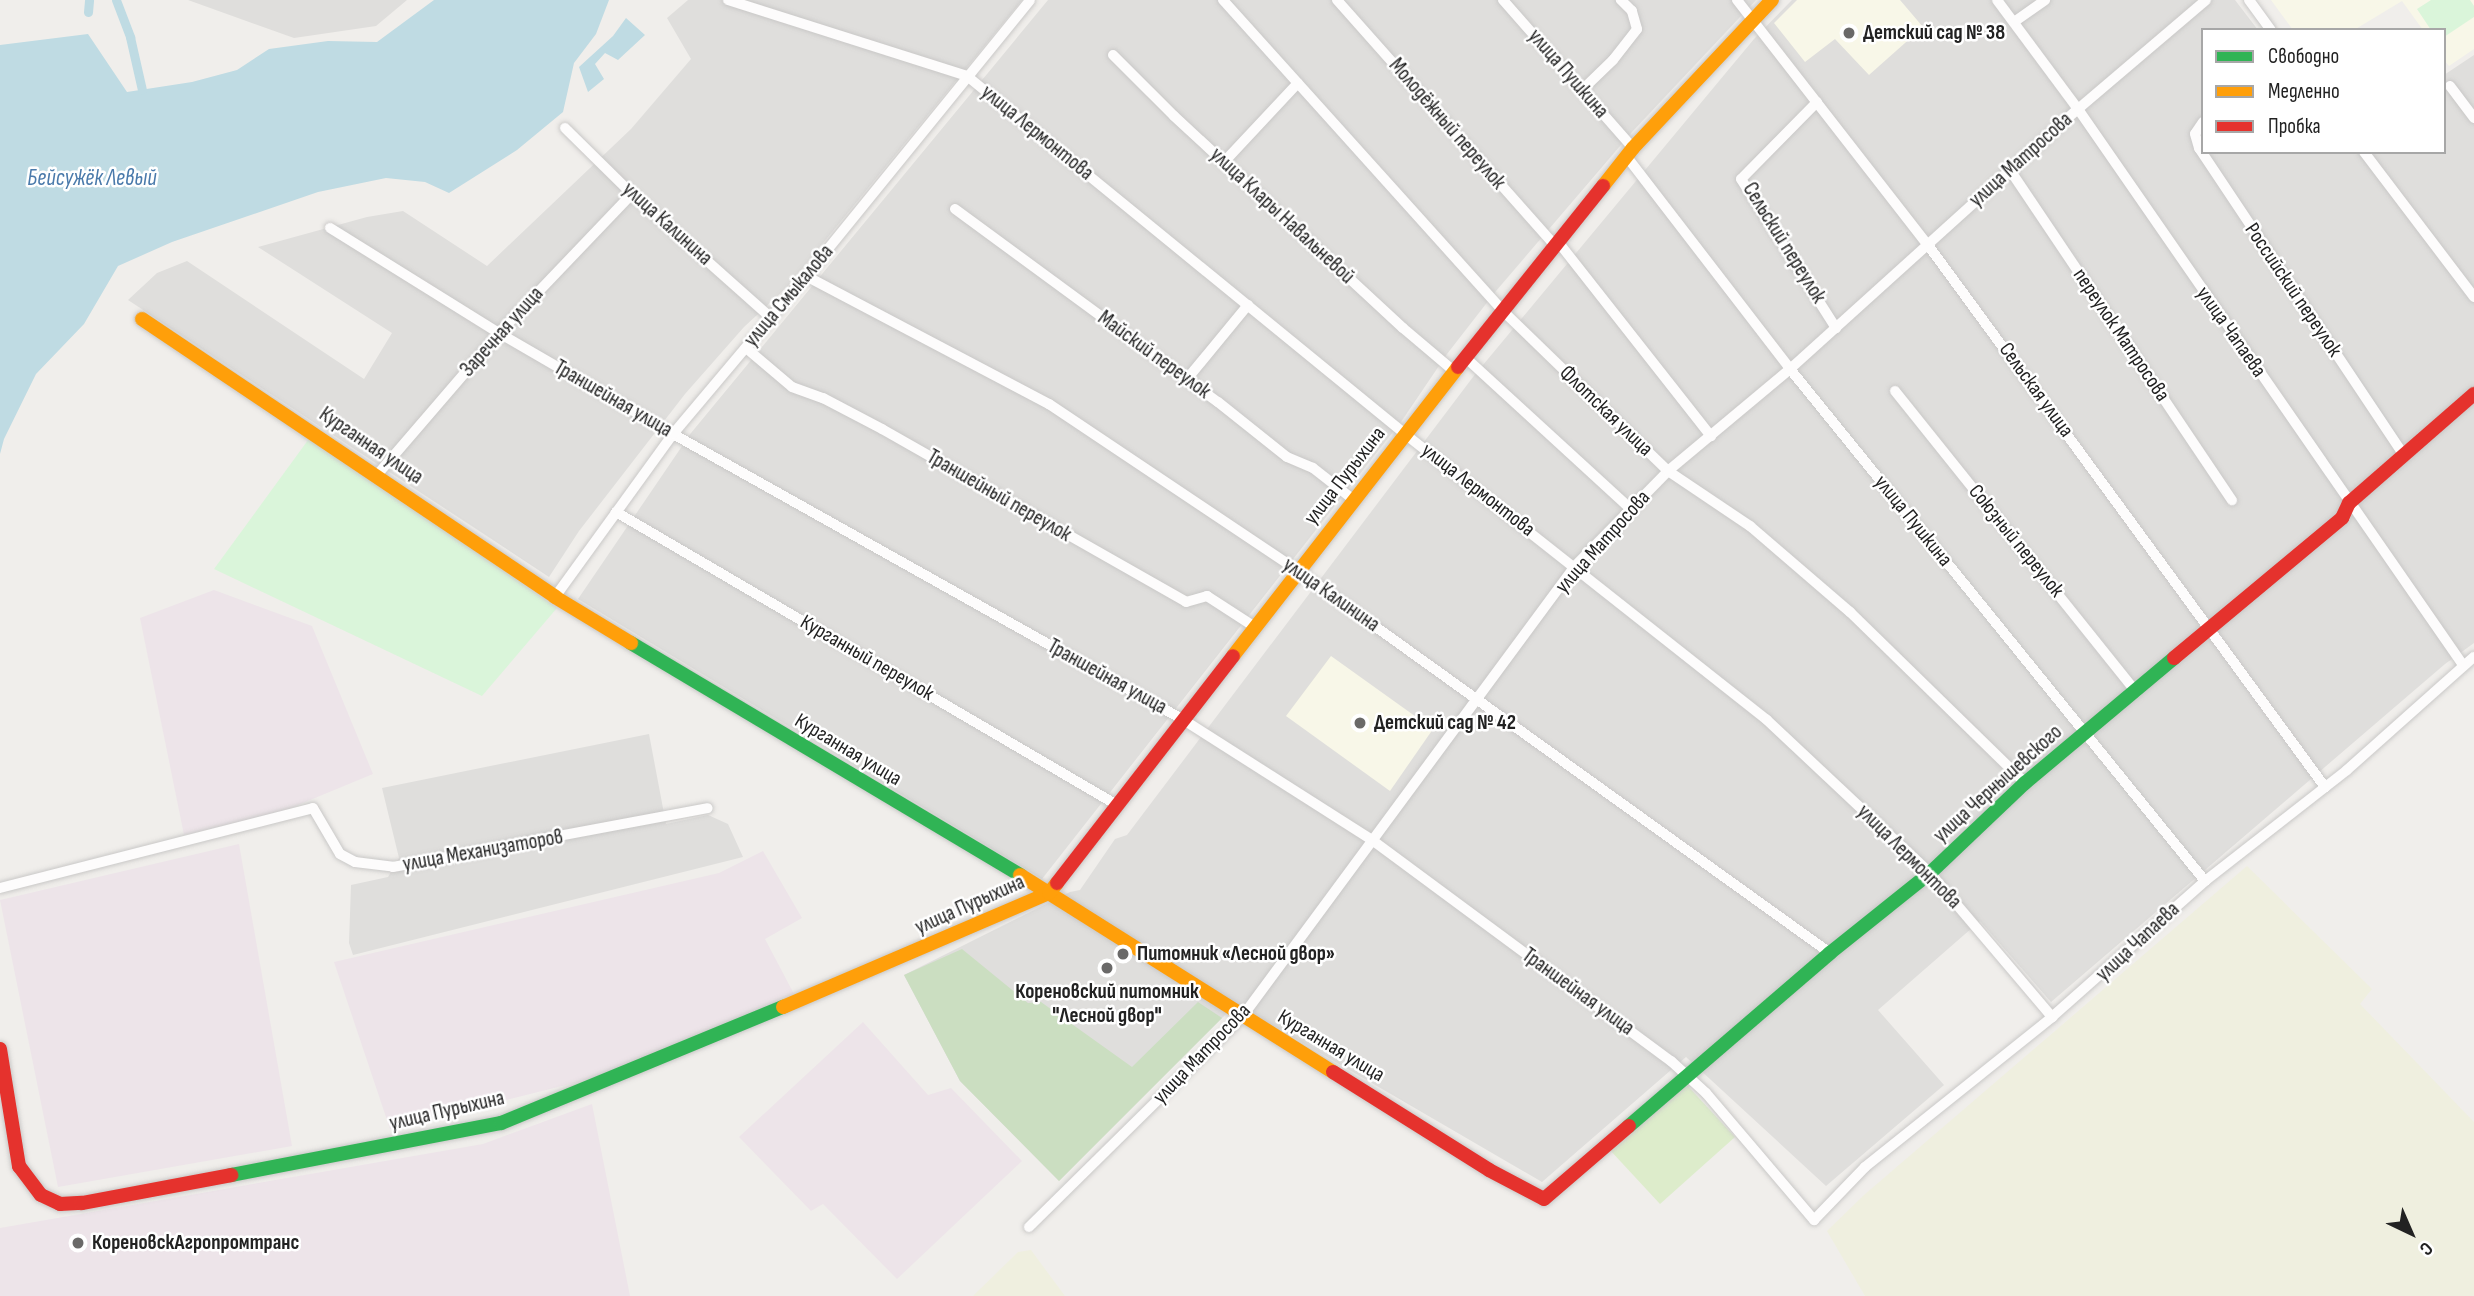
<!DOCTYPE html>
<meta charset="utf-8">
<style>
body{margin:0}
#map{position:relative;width:2474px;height:1296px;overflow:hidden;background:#f0eeeb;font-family:"Sofia Sans Condensed",sans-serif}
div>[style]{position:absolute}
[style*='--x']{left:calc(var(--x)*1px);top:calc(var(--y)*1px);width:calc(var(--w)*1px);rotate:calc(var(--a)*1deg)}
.residential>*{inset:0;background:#dfdedc}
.industrial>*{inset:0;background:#ede4e9}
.education>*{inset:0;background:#f8f7e8}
.farmland>*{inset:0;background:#efefdf}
.grass>*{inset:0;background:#ddeccb}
.forest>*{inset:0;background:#cbdec1}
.park>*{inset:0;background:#daf5da}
.water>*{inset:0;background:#bfdbe3}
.canal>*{height:9px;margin:-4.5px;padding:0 4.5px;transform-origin:4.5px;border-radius:4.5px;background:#bfdbe3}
.roads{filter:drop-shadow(0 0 2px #c9c8c7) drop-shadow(0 0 2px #c9c8c7)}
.street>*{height:10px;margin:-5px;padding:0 5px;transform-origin:5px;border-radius:5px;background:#fdfcfc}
.fast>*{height:14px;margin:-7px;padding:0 7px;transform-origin:7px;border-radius:7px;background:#30b455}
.slow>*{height:14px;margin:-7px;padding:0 7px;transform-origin:7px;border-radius:7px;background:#ff9f0a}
.jam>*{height:14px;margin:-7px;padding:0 7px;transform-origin:7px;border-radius:7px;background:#e5322d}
.dots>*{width:19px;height:19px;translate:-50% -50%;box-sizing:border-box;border:4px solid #fff;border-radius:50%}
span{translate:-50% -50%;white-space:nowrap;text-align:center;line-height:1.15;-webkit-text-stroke:5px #fff;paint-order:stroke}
.poi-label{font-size:21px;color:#222;font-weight:700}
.left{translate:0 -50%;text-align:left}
.street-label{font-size:21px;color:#222}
.water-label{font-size:23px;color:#4a7aab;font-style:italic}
.legend{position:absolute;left:2201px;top:28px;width:245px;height:126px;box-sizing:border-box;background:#fff;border:2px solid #a7a7a7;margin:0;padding:9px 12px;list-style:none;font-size:21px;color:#222}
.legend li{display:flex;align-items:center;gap:14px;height:35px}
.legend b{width:35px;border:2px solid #a7a7a7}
.north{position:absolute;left:2376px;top:1198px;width:70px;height:70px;-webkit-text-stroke:5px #fff;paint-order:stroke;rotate:136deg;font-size:19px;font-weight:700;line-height:28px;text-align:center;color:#222}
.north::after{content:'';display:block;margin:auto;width:24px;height:32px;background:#222;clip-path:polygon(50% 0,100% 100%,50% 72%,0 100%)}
</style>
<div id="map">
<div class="residential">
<i style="clip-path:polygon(188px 0,407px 0,376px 26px,294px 38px)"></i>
<i style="clip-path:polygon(688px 0,1022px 0,787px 287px,744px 327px,685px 394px,579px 531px,549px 577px,128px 300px,157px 273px,187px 261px,364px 379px,392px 333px,258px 247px,367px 217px,403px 211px,487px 266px,631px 129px,691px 59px,667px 18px)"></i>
<i style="clip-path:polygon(1048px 0,1756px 0,1632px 132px,1496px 291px,1447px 354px,1403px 419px,1042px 879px,578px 599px,691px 433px)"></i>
<i style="clip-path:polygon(1792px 0,2235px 0,2258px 30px,2203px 30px,2203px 152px,2444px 152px,2444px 75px,2474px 55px,2474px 643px,2445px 664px,2051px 1002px,1980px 921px,1878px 1010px,1944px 1085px,1826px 1186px,1686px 1057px,1542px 1182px,1236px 1004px,1059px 1181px,960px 1081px,904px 975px,1070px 892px,1080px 890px,1115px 839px,1127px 835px,1473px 377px,1754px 39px)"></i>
<i style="clip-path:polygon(649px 734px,666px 824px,708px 815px,728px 824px,743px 857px,353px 955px,349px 943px,351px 885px,388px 877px,399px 858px,382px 788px)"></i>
</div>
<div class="industrial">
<i style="clip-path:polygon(214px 590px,312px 626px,373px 774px,281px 812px,184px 835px,140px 618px)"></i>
<i style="clip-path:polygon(239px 844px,292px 1146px,58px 1187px,0 900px)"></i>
<i style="clip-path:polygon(763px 851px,802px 918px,765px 939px,794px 994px,590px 1079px,390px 1129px,334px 962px,719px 873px)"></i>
<i style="clip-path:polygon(863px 1022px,928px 1095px,951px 1088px,1022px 1161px,897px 1279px,823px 1204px,811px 1211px,739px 1137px)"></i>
<i style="clip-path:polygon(592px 1104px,630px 1296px,0 1296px,0 1228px,483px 1144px)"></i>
</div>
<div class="education">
<i style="clip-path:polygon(1797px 0,1900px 0,1923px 27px,1869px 75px,1835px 39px,1805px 62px,1774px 23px)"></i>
<i style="clip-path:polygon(2271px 0,2474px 0,2474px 49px,2449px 66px,2444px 60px,2444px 30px,2423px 30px,2402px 1px,2354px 30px,2293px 30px)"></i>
<i style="clip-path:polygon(1331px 656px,1433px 729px,1390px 791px,1286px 716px)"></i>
</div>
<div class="farmland">
<i style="clip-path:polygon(2247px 866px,2372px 989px,2360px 1004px,2474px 1122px,2474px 1296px,1865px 1296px,1827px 1231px,1864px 1195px)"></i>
<i style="clip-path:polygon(1031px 1250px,1065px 1296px,973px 1296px,1018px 1252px)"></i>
</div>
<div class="grass">
<i style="clip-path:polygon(1686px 1084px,1735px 1137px,1660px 1204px,1609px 1149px)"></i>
</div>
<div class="forest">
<i style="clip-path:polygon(962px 949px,1028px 1003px,1041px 1002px,1132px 1067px,1198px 1002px,1222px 1018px,1059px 1181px,960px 1081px,904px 975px)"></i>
</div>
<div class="park">
<i style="clip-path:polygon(2431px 0,2470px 0,2474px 6px,2474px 17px,2444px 37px,2444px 30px,2431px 30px,2417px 9px)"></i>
<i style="clip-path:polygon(311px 436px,557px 608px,482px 696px,214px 569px)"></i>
</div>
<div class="water">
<i style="clip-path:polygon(434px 0,609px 0,596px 34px,574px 63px,563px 112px,517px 150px,449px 193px,425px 182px,386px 178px,318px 192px,172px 242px,118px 266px,84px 324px,36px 374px,4px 439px,0 454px,0 45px,88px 34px,127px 92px,192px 82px,237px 70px,269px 49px,328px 41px,377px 42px)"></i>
<i style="clip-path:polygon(626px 18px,645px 35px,618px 60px,605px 53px,595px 64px,604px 79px,588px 92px,579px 67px,613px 36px)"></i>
</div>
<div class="canal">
<i style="--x:116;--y:0;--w:40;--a:69"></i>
<i style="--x:130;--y:37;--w:54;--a:77.2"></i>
<i style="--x:88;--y:12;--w:12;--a:-85"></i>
</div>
<div class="roads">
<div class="street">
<i style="--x:728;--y:0;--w:251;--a:17.6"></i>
<i style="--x:967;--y:76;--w:566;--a:39.26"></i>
<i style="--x:1405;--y:434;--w:461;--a:38.3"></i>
<i style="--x:1767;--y:720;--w:224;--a:43.2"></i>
<i style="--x:1930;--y:873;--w:189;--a:49.7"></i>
<i style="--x:1223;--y:0;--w:418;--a:48"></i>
<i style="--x:1503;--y:311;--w:230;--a:44.1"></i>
<i style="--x:1668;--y:471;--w:99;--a:33.9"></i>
<i style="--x:1750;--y:526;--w:132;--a:40.7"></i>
<i style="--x:1850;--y:612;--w:245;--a:44.3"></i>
<i style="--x:1337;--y:0;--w:330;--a:48.4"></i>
<i style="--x:1503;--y:0;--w:197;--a:48.7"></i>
<i style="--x:1737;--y:0;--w:311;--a:52.1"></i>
<i style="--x:1928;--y:245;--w:672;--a:53.78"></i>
<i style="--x:1997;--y:0;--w:136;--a:53.4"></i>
<i style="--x:2078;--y:109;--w:676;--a:55.3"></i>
<i style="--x:2249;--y:0;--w:37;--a:54"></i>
<i style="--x:2014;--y:22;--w:38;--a:-35"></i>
<i style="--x:1113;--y:55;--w:86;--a:45"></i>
<i style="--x:1174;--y:116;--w:312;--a:42.8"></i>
<i style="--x:1403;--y:328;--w:68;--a:40.2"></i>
<i style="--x:2450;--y:86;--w:40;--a:53"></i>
<i style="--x:1582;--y:90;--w:43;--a:-44.1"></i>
<i style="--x:1613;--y:60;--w:39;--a:-52"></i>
<i style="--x:1637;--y:29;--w:19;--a:-106"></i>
<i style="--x:1632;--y:11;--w:16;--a:-135"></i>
<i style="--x:1817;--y:102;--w:108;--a:134.6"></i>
<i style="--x:1741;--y:179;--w:177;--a:57.5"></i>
<i style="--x:2203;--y:122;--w:14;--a:124"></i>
<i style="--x:2195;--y:134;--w:15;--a:74"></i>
<i style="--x:2199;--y:148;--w:369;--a:56.3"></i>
<i style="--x:565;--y:128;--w:94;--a:44.6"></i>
<i style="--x:632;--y:194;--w:186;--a:41.7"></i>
<i style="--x:2364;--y:152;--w:182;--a:52.8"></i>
<i style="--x:1627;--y:157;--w:267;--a:52.4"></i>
<i style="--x:1790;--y:369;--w:659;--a:50.97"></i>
<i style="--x:1224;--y:162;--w:108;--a:-46.9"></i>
<i style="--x:2010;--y:170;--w:398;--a:56.1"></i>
<i style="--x:955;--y:209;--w:326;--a:36.3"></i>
<i style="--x:1218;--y:402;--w:88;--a:38.6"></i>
<i style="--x:1287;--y:457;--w:28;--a:23"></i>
<i style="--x:1313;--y:468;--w:52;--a:38"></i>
<i style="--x:330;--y:228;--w:199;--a:31.9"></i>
<i style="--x:499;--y:333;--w:201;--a:30.1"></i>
<i style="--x:673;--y:434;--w:583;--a:29.25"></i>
<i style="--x:1182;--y:719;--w:225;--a:32.5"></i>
<i style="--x:1372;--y:840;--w:372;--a:36.5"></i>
<i style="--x:1671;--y:1061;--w:47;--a:42.4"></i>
<i style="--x:1706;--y:1093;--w:167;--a:49.6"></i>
<i style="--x:1814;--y:1220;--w:74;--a:-46.1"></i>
<i style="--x:1865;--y:1167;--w:240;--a:-38.7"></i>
<i style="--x:2052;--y:1017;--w:205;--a:-41.6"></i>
<i style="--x:2205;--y:881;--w:180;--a:-38"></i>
<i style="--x:2347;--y:770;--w:170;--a:-41.7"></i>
<i style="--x:1559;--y:243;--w:246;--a:51.8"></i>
<i style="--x:806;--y:276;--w:275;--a:27.8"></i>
<i style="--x:1049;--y:404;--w:300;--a:33.8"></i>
<i style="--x:1298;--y:571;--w:655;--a:35.68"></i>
<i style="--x:746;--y:348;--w:60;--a:40.3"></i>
<i style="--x:792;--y:387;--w:33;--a:20"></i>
<i style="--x:823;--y:398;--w:67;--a:27.7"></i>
<i style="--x:882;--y:429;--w:350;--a:29.6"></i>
<i style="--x:1186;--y:602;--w:22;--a:-16"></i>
<i style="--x:1207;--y:596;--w:57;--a:32.9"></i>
<i style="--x:1466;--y:358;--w:224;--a:42.5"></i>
<i style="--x:1187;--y:379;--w:96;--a:-50.5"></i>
<i style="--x:1895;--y:391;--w:386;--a:51.3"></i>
<i style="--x:377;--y:475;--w:187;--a:-49.3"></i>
<i style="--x:499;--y:333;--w:192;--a:-46.3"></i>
<i style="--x:616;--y:512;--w:580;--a:30.32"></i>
<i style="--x:555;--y:597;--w:201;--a:-54.1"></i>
<i style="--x:673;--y:434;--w:207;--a:-49.9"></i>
<i style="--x:806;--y:276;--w:355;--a:-50.9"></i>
<i style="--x:0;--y:888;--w:323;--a:-14.3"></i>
<i style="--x:313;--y:808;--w:53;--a:59.6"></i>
<i style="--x:340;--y:854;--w:17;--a:28"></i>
<i style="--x:355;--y:862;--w:38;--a:7"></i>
<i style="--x:393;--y:867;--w:320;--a:-10.6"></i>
<i style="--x:1029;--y:1227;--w:299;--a:-44.6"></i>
<i style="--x:1242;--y:1017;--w:561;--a:-53.56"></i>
<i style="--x:1575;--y:566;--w:133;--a:-45.6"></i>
<i style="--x:1668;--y:471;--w:159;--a:-39.9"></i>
<i style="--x:1790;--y:369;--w:388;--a:-42.1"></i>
<i style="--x:2078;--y:109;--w:168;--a:-40.4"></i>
</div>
<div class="fast">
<i style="--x:631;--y:643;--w:453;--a:30.8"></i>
<i style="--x:1629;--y:1126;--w:265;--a:-40.7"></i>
<i style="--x:1830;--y:953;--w:128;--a:-38.7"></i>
<i style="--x:1930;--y:873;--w:131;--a:-43.5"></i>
<i style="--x:2025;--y:783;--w:194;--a:-40"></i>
<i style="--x:231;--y:1175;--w:275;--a:-10.9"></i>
<i style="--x:501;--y:1123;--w:305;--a:-22.4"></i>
</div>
<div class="slow">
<i style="--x:1603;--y:186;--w:48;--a:-51.7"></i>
<i style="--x:1633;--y:148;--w:203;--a:-46.8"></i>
<i style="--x:142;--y:319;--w:498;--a:33.9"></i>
<i style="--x:555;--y:597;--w:89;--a:31.2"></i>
<i style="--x:1233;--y:656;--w:366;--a:-52.1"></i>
<i style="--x:1020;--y:875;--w:370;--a:32.2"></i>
<i style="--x:783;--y:1007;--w:289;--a:-23.2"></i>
<i style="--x:1049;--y:893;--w:13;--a:-51"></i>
</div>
<div class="jam">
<i style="--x:1458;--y:367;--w:232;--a:-51.3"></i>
<i style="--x:2174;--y:658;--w:219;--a:-39.8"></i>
<i style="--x:2342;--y:518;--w:17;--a:-65"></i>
<i style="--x:2349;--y:503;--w:166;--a:-41.1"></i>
<i style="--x:1057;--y:883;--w:287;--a:-52.2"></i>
<i style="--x:0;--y:1049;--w:119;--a:80.8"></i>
<i style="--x:19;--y:1166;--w:36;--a:53"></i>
<i style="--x:41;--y:1195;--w:21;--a:25"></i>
<i style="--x:60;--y:1204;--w:22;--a:-3"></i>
<i style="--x:82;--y:1203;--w:152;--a:-10.6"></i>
<i style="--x:1333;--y:1072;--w:184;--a:32.1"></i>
<i style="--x:1489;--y:1170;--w:62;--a:27.8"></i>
<i style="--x:1544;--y:1199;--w:112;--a:-40.7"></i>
</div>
</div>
<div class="dots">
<i style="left:1849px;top:33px;background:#6a6968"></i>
<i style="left:1360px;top:723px;background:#6a6968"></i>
<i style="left:1123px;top:954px;background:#6a6968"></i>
<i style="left:1107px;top:968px;background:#6a6968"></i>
<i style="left:78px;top:1243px;background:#6a6968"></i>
</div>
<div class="poi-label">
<span class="left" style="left:1863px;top:33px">Детский сад № 38</span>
<span class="left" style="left:1374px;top:723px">Детский сад № 42</span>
<span class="left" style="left:1137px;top:954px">Питомник «Лесной двор»</span>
<span style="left:1107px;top:1004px">Кореновский питомник<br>"Лесной двор"</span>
<span class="left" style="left:92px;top:1243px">КореновскАгропромтранс</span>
</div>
<div class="street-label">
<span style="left:1568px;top:74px;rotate:49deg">улица Пушкина</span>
<span style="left:1447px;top:124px;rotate:49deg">Молодёжный переулок</span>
<span style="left:1037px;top:133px;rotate:39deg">улица Лермонтова</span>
<span style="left:2021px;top:160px;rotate:-42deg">улица Матросова</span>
<span style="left:1282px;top:216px;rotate:43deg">улица Клары Навальневой</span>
<span style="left:667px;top:224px;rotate:42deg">улица Калинина</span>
<span style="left:1784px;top:243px;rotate:58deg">Сельский переулок</span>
<span style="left:2293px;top:290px;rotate:56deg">Российский переулок</span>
<span style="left:789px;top:296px;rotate:-50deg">улица Смыкалова</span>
<span style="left:502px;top:332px;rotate:-48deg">Заречная улица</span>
<span style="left:2231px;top:332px;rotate:55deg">улица Чапаева</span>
<span style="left:2121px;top:335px;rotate:56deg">переулок Матросова</span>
<span style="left:1154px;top:355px;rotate:36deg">Майский переулок</span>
<span style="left:2036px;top:390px;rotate:54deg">Сельская улица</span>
<span style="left:613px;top:399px;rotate:30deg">Траншейная улица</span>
<span style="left:1606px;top:411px;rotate:44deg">Флотская улица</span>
<span style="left:371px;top:446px;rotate:34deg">Курганная улица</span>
<span style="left:1345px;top:476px;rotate:-52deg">улица Пурыхина</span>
<span style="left:1478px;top:490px;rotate:38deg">улица Лермонтова</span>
<span style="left:999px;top:496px;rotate:30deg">Траншейный переулок</span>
<span style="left:1913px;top:521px;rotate:51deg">улица Пушкина</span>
<span style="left:2016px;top:541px;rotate:51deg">Союзный переулок</span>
<span style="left:1603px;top:542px;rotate:-48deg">улица Матросова</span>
<span style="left:1331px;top:595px;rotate:35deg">улица Калинина</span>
<span style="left:867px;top:658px;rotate:30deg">Курганный переулок</span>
<span style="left:1107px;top:677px;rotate:29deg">Траншейная улица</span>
<span style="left:848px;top:750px;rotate:31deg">Курганная улица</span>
<span style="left:1998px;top:784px;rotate:-42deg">улица Чернышевского</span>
<span style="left:483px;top:851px;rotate:-10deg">улица Механизаторов</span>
<span style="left:1909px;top:857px;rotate:45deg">улица Лермонтова</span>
<span style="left:970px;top:905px;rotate:-24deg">улица Пурыхина</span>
<span style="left:2138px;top:942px;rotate:-43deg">улица Чапаева</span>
<span style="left:1578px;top:992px;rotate:36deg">Траншейная улица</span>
<span style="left:1331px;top:1046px;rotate:31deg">Курганная улица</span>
<span style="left:1202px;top:1054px;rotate:-46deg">улица Матросова</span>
<span style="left:447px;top:1111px;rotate:-13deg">улица Пурыхина</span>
</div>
<div class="water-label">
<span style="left:92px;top:178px">Бейсужёк Левый</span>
</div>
<ul class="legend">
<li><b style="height:9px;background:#30b455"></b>Свободно</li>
<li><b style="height:9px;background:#ff9f0a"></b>Медленно</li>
<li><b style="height:9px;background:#e5322d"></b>Пробка</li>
</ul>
<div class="north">С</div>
</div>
